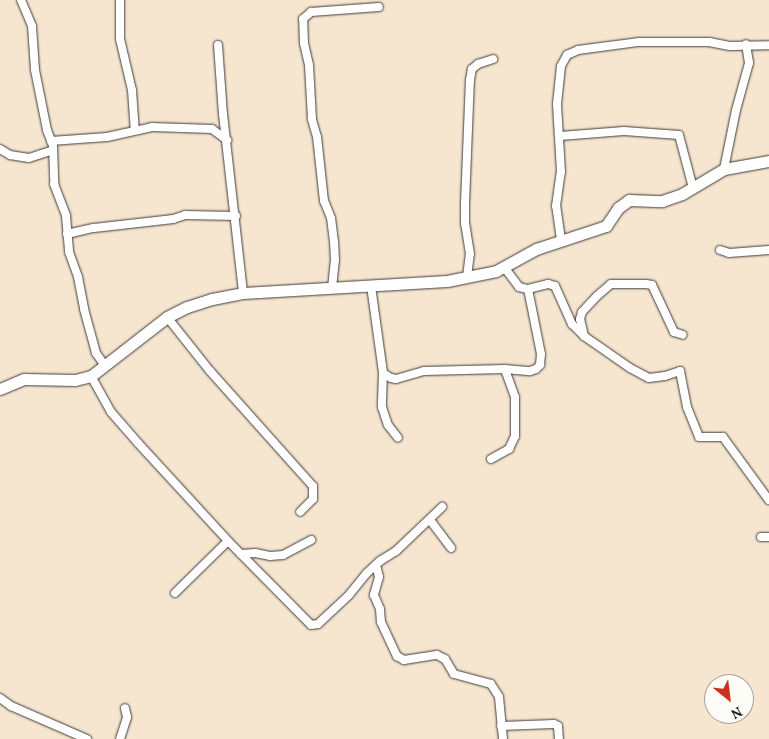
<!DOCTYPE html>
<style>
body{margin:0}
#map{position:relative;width:769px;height:739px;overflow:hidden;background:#f6e6d0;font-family:Vollkorn,serif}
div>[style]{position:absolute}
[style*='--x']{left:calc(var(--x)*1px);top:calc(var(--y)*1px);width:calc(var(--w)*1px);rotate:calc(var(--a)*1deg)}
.roads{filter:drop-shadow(0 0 1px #3d3a37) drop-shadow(0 0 1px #3d3a37)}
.street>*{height:8px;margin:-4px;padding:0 4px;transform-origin:4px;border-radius:4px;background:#fff}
.secondary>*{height:11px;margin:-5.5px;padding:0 5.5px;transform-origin:5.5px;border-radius:5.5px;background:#fff}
span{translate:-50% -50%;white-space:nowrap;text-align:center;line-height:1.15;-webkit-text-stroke:4px #fdfcf7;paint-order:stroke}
.north{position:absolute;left:704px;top:674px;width:50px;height:50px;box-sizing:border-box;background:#fdfcf7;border:1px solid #a3a29f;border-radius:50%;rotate:151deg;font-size:14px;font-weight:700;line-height:20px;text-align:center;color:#1c1c1c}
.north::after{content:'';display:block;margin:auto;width:18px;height:22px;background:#c8321e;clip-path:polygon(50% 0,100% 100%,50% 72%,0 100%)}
</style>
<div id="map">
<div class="roads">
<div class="street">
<i style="--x:21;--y:0;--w:28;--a:67"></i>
<i style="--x:32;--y:26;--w:44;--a:86.1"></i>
<i style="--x:35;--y:70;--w:61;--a:78.7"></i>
<i style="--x:47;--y:130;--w:17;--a:69"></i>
<i style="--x:53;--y:146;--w:38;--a:88"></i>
<i style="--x:54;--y:184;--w:34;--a:69"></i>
<i style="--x:66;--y:216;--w:36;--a:85"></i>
<i style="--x:69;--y:252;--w:27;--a:70"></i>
<i style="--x:78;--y:277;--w:33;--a:79"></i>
<i style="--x:84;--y:309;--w:46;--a:74.7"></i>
<i style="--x:96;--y:353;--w:16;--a:55"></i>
<i style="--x:120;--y:0;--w:39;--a:90"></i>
<i style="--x:120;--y:39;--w:52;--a:76.8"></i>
<i style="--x:132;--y:90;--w:39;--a:86"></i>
<i style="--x:218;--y:45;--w:69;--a:85.9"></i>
<i style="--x:223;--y:114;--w:180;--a:83.6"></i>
<i style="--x:560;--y:136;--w:64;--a:-4.5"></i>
<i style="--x:624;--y:131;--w:55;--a:4.2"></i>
<i style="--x:679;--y:135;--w:55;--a:75.2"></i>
<i style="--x:51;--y:141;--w:56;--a:-4.1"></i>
<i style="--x:107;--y:137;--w:46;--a:-12.5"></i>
<i style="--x:152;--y:127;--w:60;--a:1.9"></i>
<i style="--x:212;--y:129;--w:19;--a:36"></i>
<i style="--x:0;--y:149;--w:12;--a:31"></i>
<i style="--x:10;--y:155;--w:19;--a:9"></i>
<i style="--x:29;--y:158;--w:25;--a:-18"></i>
<i style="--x:724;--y:169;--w:60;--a:-78.5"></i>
<i style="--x:736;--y:110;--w:49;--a:-74.5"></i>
<i style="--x:749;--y:63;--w:19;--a:-99"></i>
<i style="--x:67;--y:234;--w:28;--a:-13"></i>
<i style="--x:94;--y:228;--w:80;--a:-6.5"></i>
<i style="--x:173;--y:219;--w:13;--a:-18"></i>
<i style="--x:185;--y:215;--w:51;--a:1.1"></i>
<i style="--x:561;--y:240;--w:34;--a:-98"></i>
<i style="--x:556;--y:206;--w:34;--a:-82"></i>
<i style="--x:561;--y:172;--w:68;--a:-93.4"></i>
<i style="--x:557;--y:104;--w:38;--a:-84"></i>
<i style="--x:561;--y:66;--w:13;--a:-61"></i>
<i style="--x:567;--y:55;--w:12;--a:-24"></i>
<i style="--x:578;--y:50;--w:62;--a:-7.5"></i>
<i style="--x:639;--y:42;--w:70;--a:0"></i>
<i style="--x:709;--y:42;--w:21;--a:11"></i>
<i style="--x:730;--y:46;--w:39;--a:-1"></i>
<i style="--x:720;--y:250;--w:9;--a:18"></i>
<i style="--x:729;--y:253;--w:40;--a:-4.3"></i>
<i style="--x:504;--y:267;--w:25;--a:53"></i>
<i style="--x:519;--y:287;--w:9;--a:13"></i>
<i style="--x:528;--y:289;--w:21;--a:-14"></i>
<i style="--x:548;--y:284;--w:7;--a:16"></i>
<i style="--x:555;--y:286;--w:42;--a:65.9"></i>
<i style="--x:572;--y:324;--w:17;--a:45"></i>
<i style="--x:584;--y:336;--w:56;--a:34.8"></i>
<i style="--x:630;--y:368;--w:21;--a:28"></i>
<i style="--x:649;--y:378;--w:16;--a:-7"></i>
<i style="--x:665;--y:376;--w:16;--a:-18"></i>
<i style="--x:680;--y:371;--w:37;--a:79"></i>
<i style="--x:687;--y:407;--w:32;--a:68"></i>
<i style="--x:699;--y:437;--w:24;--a:0"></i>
<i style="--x:723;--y:437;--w:78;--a:53.9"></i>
<i style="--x:467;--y:277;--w:23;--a:-83"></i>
<i style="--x:470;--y:254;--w:30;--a:-99"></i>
<i style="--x:465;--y:224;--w:21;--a:-90"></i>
<i style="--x:465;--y:203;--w:123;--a:-87.7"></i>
<i style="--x:470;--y:80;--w:11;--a:-80"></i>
<i style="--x:472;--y:69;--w:8;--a:-40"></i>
<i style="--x:478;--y:64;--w:16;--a:-18"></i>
<i style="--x:371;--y:286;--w:88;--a:82.1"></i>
<i style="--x:383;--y:373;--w:34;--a:92"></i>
<i style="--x:382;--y:407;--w:19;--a:72"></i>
<i style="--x:388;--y:425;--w:16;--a:52"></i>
<i style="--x:332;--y:288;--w:28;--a:-84"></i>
<i style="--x:335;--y:260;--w:18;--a:-93"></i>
<i style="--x:334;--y:242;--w:24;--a:-97"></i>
<i style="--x:331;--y:218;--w:18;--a:-112"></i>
<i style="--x:324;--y:201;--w:64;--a:-96.2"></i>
<i style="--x:317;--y:137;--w:19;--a:-106"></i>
<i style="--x:312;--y:119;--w:54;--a:-93.2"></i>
<i style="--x:309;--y:65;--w:23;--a:-103"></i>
<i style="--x:304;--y:43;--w:24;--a:-92"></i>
<i style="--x:303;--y:19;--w:11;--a:-41"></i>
<i style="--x:311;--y:12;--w:68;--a:-4.2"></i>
<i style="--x:167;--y:317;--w:69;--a:51.5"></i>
<i style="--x:210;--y:371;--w:154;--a:48.2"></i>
<i style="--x:313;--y:486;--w:13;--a:90"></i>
<i style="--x:313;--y:499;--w:18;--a:135"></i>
<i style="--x:584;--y:336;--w:17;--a:-103"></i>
<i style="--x:580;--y:319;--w:7;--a:-74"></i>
<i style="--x:582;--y:312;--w:22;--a:-47"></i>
<i style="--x:597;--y:296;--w:18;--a:-41"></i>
<i style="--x:611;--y:284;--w:35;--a:0"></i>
<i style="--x:646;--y:284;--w:6;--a:9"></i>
<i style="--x:652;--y:285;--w:52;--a:64.9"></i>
<i style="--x:674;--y:332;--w:9;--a:18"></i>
<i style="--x:383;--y:373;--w:9;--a:32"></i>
<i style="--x:391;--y:378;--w:5;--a:11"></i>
<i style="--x:396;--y:379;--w:29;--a:-16"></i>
<i style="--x:424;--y:371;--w:81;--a:-1.4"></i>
<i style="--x:505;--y:369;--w:25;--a:5"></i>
<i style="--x:530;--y:371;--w:6;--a:-18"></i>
<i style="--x:536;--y:369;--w:6;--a:-45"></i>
<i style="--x:540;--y:365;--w:11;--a:-85"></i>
<i style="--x:541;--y:354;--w:66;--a:-101.3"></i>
<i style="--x:91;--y:376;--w:41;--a:60.9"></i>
<i style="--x:111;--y:412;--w:41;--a:48.9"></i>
<i style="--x:138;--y:443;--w:133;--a:47.4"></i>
<i style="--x:228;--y:541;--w:118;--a:45.3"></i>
<i style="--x:311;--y:625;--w:7;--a:-8"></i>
<i style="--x:318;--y:624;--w:42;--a:-43.1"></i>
<i style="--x:349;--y:595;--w:28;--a:-51"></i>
<i style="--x:367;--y:573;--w:18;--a:-43"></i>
<i style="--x:380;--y:561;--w:19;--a:-32"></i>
<i style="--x:396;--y:551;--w:64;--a:-43.7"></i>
<i style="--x:491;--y:459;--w:21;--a:-29"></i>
<i style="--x:509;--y:449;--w:14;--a:-65"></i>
<i style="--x:515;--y:436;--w:39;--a:-90"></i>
<i style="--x:515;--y:397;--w:30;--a:-110"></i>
<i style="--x:430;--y:520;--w:35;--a:53"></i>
<i style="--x:761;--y:537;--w:8;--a:0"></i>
<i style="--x:241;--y:554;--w:14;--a:-4"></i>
<i style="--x:255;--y:553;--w:15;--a:11"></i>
<i style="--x:270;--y:556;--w:13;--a:-4"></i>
<i style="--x:283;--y:555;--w:32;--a:-28"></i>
<i style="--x:376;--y:565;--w:12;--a:76"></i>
<i style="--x:379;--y:577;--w:19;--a:106"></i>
<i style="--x:374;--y:595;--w:15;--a:67"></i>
<i style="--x:380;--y:609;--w:13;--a:86"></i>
<i style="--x:381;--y:622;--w:38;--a:65"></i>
<i style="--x:397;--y:656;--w:8;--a:30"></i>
<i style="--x:404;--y:660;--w:33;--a:-9"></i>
<i style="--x:437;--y:655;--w:9;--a:27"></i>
<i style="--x:445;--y:659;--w:17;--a:59"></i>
<i style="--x:454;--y:674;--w:38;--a:15"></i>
<i style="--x:491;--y:684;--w:15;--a:58"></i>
<i style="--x:499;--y:697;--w:42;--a:84.6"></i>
<i style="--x:175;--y:593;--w:74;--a:-44.5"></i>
<i style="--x:0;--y:698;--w:14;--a:36"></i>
<i style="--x:11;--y:706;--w:83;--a:23.5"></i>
<i style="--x:501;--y:726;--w:53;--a:-2.2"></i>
<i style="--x:554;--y:724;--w:4;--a:27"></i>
<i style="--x:558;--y:726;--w:13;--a:86"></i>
<i style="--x:120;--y:739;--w:23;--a:-72"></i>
<i style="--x:127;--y:717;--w:9;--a:-103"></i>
</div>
<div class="secondary">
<i style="--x:0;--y:389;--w:26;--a:-23"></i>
<i style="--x:24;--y:379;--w:51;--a:1.1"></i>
<i style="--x:75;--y:380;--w:16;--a:-14"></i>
<i style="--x:91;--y:376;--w:96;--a:-37.8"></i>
<i style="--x:167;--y:317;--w:22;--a:-27"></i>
<i style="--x:187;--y:307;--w:26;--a:-18"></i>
<i style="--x:212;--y:299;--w:32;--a:-11"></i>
<i style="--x:243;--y:293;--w:204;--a:-3.4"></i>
<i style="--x:447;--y:281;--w:50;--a:-11.5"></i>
<i style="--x:496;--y:271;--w:46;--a:-28.8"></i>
<i style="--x:536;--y:249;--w:74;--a:-18.2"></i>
<i style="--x:606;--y:226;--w:22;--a:-56"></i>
<i style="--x:618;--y:208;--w:14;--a:-36"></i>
<i style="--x:629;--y:200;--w:33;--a:2"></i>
<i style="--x:662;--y:201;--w:21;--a:-19"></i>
<i style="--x:682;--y:194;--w:49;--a:-30.8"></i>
<i style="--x:724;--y:169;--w:46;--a:-10.1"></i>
</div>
</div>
<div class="north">N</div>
</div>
